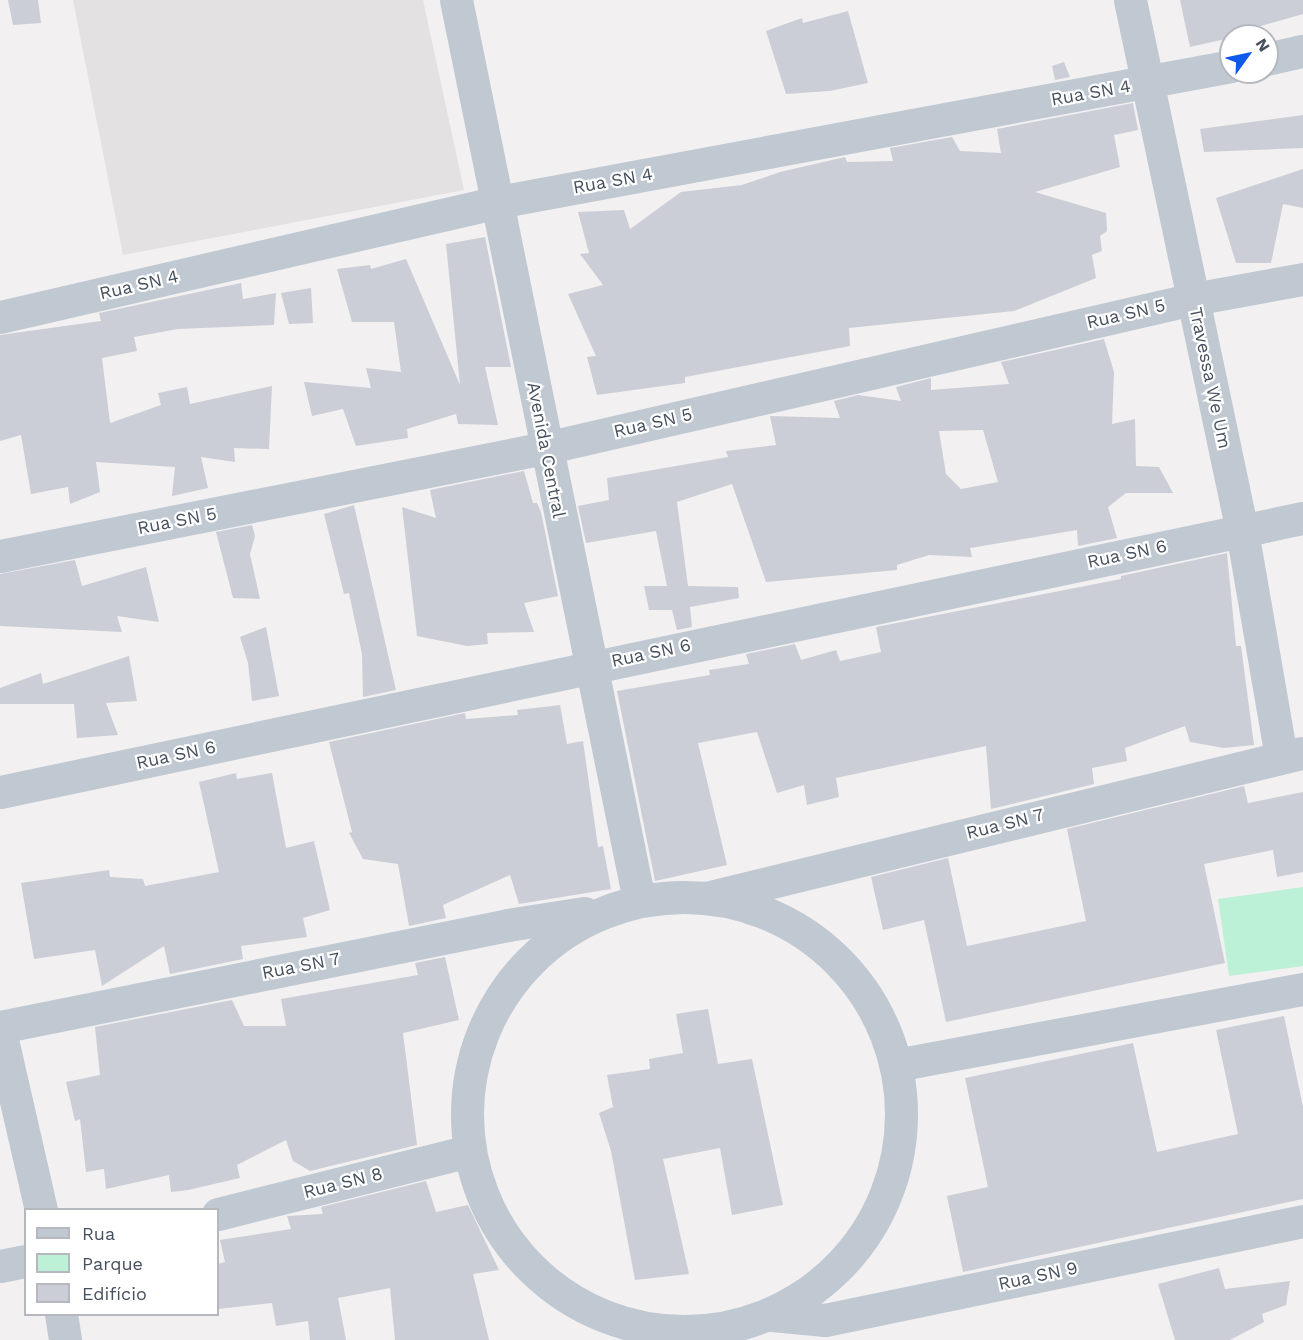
<!DOCTYPE html>
<meta charset="utf-8">
<style>
body{margin:0}
#map{position:relative;width:1303px;height:1340px;overflow:hidden;background:#f2f0f0;font-family:"Work Sans",sans-serif}
div>[style]{position:absolute}
[style*='--x']{left:calc(var(--x)*1px);top:calc(var(--y)*1px);width:calc(var(--w)*1px);rotate:calc(var(--a)*1deg)}
.education>*{inset:0;background:#e3e1e2}
.green>*{inset:0;background:#bdf1d7}
.building>*{inset:0;background:#cbced6}
.minor>*{height:33px;margin:-16.5px;padding:0 16.5px;transform-origin:16.5px;border-radius:16.5px;background:#c0c8d2}
.minor>.ring{margin:-16.5px;padding:0;box-sizing:content-box;background:none;border:33px solid #c0c8d2;border-radius:50%}
span{translate:-50% -50%;white-space:nowrap;text-align:center;line-height:1.15;-webkit-text-stroke:4.5px #fff;paint-order:stroke}
.street-label{font-size:18px;color:#47515e}
.legend{position:absolute;left:24px;top:1208px;width:195px;height:108px;box-sizing:border-box;background:#fff;border:2px solid #b5b9bf;margin:0;padding:8px 10px;list-style:none;font-size:18px;color:#47515e}
.legend li{display:flex;align-items:center;gap:12px;height:30px}
.legend b{width:30px;border:2px solid #b5b9bf}
.north{position:absolute;left:1219px;top:24px;width:60px;height:60px;box-sizing:border-box;background:#fff;border:2px solid #b5b9bf;border-radius:50%;rotate:57deg;font-size:16px;font-weight:700;line-height:24px;text-align:center;color:#47515e}
.north::after{content:'';display:block;margin:auto;width:21px;height:27px;background:#1159eb;clip-path:polygon(50% 0,100% 100%,50% 72%,0 100%)}
</style>
<div id="map">
<div class="education">
<i style="clip-path:polygon(73px 0,423px 0,464px 190px,123px 255px)"></i>
</div>
<div class="green">
<i style="clip-path:polygon(1303px 887px,1303px 966px,1229px 976px,1218px 899px)"></i>
</div>
<div class="building">
<i style="clip-path:polygon(8px 0,38px 0,41px 23px,13px 25px)"></i>
<i style="clip-path:polygon(1180px 0,1303px 0,1303px 14px,1247px 30px,1248px 34px,1190px 47px)"></i>
<i style="clip-path:polygon(848px 11px,868px 83px,830px 91px,786px 94px,766px 31px,802px 18px,803px 23px)"></i>
<i style="clip-path:polygon(1064px 62px,1070px 77px,1055px 80px,1052px 66px)"></i>
<i style="clip-path:polygon(1133px 103px,1138px 130px,1114px 135px,1120px 167px,1035px 192px,1106px 213px,1107px 231px,1100px 236px,1102px 251px,1092px 255px,1096px 278px,1014px 311px,849px 328px,850px 346px,685px 377px,685px 383px,597px 395px,587px 357px,596px 356px,568px 294px,603px 285px,580px 254px,589px 253px,578px 212px,624px 210px,630px 229px,681px 192px,742px 185px,780px 172px,845px 157px,847px 162px,893px 161px,890px 148px,952px 137px,960px 151px,1001px 153px,997px 129px)"></i>
<i style="clip-path:polygon(1303px 115px,1303px 148px,1204px 152px,1200px 129px)"></i>
<i style="clip-path:polygon(1303px 169px,1303px 208px,1283px 204px,1271px 263px,1236px 263px,1216px 198px)"></i>
<i style="clip-path:polygon(485px 237px,511px 367px,485px 367px,498px 425px,458px 424px,456px 414px,407px 429px,408px 438px,356px 446px,343px 409px,312px 416px,304px 382px,371px 388px,366px 368px,401px 372px,394px 322px,352px 322px,337px 269px,370px 265px,371px 269px,406px 259px,460px 385px,446px 244px)"></i>
<i style="clip-path:polygon(241px 283px,243px 299px,276px 293px,274px 325px,178px 329px,134px 337px,137px 351px,102px 358px,110px 423px,161px 405px,158px 393px,187px 387px,190px 404px,272px 386px,269px 449px,234px 448px,235px 462px,201px 457px,208px 488px,172px 496px,175px 467px,96px 462px,100px 492px,70px 504px,68px 487px,31px 494px,21px 435px,0 441px,0 335px,101px 321px,99px 313px)"></i>
<i style="clip-path:polygon(311px 288px,313px 323px,289px 324px,281px 293px)"></i>
<i style="clip-path:polygon(evenodd,1104px 339px,1114px 372px,1112px 424px,1135px 419px,1136px 466px,1159px 467px,1173px 493px,1126px 493px,1108px 507px,1117px 538px,1078px 546px,1077px 530px,970px 548px,972px 557px,929px 555px,897px 565px,897px 570px,766px 582px,732px 484px,677px 502px,688px 586px,738px 587px,739px 598px,690px 607px,692px 627px,677px 630px,672px 610px,649px 610px,644px 586px,667px 586px,656px 531px,586px 543px,578px 506px,609px 500px,607px 478px,728px 457px,726px 451px,776px 445px,770px 416px,840px 418px,834px 401px,858px 395px,901px 401px,896px 387px,931px 378px,931px 390px,1009px 384px,1001px 362px,1104px 339px,983px 430px,998px 482px,961px 489px,946px 474px,939px 431px,983px 430px)"></i>
<i style="clip-path:polygon(524px 471px,533px 503px,537px 503px,541px 512px,558px 596px,524px 603px,534px 632px,487px 633px,488px 644px,467px 646px,417px 636px,402px 507px,436px 518px,430px 490px)"></i>
<i style="clip-path:polygon(354px 505px,396px 690px,363px 697px,362px 654px,349px 593px,344px 594px,324px 514px)"></i>
<i style="clip-path:polygon(252px 525px,255px 536px,250px 554px,260px 599px,233px 598px,216px 532px)"></i>
<i style="clip-path:polygon(1227px 553px,1236px 646px,1241px 646px,1254px 745px,1224px 748px,1190px 742px,1185px 726px,1125px 748px,1127px 761px,1092px 768px,1094px 784px,991px 809px,986px 746px,836px 778px,839px 797px,807px 805px,804px 785px,777px 793px,757px 732px,698px 743px,727px 865px,655px 881px,617px 691px,710px 675px,709px 670px,749px 664px,746px 654px,795px 644px,801px 660px,836px 650px,840px 661px,881px 652px,876px 627px,1121px 579px,1121px 576px)"></i>
<i style="clip-path:polygon(75px 560px,82px 586px,146px 567px,159px 622px,117px 616px,122px 632px,0 626px,0 574px)"></i>
<i style="clip-path:polygon(266px 627px,279px 696px,252px 701px,248px 663px,240px 637px)"></i>
<i style="clip-path:polygon(129px 656px,137px 701px,106px 703px,118px 735px,77px 738px,74px 704px,0 704px,0 688px,41px 673px,43px 684px)"></i>
<i style="clip-path:polygon(560px 705px,567px 744px,583px 741px,598px 847px,603px 846px,611px 889px,519px 904px,510px 875px,443px 905px,446px 918px,409px 926px,398px 864px,363px 859px,349px 833px,352px 832px,329px 742px,465px 713px,466px 719px,518px 715px,517px 710px)"></i>
<i style="clip-path:polygon(236px 773px,237px 779px,272px 773px,286px 848px,314px 841px,330px 910px,303px 918px,307px 937px,241px 946px,243px 959px,170px 974px,164px 946px,102px 986px,95px 950px,34px 959px,21px 883px,109px 870px,110px 877px,143px 879px,145px 886px,219px 872px,199px 782px)"></i>
<i style="clip-path:polygon(1244px 786px,1248px 803px,1303px 792px,1303px 872px,1277px 877px,1273px 850px,1204px 864px,1225px 963px,946px 1022px,924px 920px,883px 930px,871px 877px,948px 858px,967px 946px,1086px 921px,1067px 829px)"></i>
<i style="clip-path:polygon(445px 957px,459px 1020px,403px 1033px,417px 1145px,310px 1171px,293px 1161px,286px 1140px,237px 1165px,240px 1178px,188px 1190px,171px 1192px,169px 1175px,106px 1189px,104px 1169px,86px 1172px,80px 1119px,75px 1121px,66px 1082px,100px 1075px,95px 1027px,232px 1000px,244px 1026px,286px 1026px,281px 999px,418px 975px,415px 963px)"></i>
<i style="clip-path:polygon(708px 1009px,718px 1064px,752px 1059px,783px 1205px,732px 1215px,720px 1148px,663px 1159px,689px 1274px,635px 1280px,611px 1151px,599px 1113px,613px 1107px,607px 1075px,650px 1069px,649px 1059px,683px 1053px,676px 1014px)"></i>
<i style="clip-path:polygon(1284px 1016px,1303px 1107px,1303px 1199px,963px 1272px,947px 1196px,988px 1187px,965px 1078px,1133px 1043px,1157px 1152px,1238px 1134px,1216px 1030px)"></i>
<i style="clip-path:polygon(426px 1181px,436px 1212px,468px 1205px,499px 1270px,473px 1274px,489px 1340px,395px 1340px,390px 1288px,338px 1298px,346px 1340px,310px 1340px,308px 1321px,276px 1326px,272px 1303px,218px 1309px,218px 1264px,225px 1262px,220px 1240px,291px 1229px,287px 1216px,323px 1214px,321px 1207px)"></i>
<i style="clip-path:polygon(1219px 1268px,1225px 1289px,1290px 1281px,1286px 1305px,1262px 1314px,1264px 1322px,1230px 1340px,1175px 1340px,1158px 1284px)"></i>
</div>
<div class="minor">
<i style="--x:456;--y:0;--w:918;--a:78.51"></i>
<i style="--x:1130;--y:0;--w:543;--a:78.09"></i>
<i style="--x:1242;--y:531;--w:229;--a:80.2"></i>
<i style="--x:1267;--y:59;--w:37;--a:-13"></i>
<i style="--x:0;--y:317;--w:511;--a:-13"></i>
<i style="--x:498;--y:202;--w:746;--a:-10.51"></i>
<i style="--x:0;--y:556;--w:556;--a:-11.21"></i>
<i style="--x:545;--y:448;--w:665;--a:-12.95"></i>
<i style="--x:1193;--y:299;--w:112;--a:-10.3"></i>
<i style="--x:0;--y:792;--w:1331;--a:-11.88"></i>
<i class="ring" style="left:467px;top:897px;width:401px;height:401px"></i>
<i style="--x:710;--y:897;--w:608;--a:-13.69"></i>
<i style="--x:0;--y:1027;--w:518;--a:-11.35"></i>
<i style="--x:508;--y:925;--w:77;--a:-9"></i>
<i style="--x:0;--y:1031;--w:184;--a:77.1"></i>
<i style="--x:896;--y:1065;--w:414;--a:-10.6"></i>
<i style="--x:218;--y:1214;--w:259;--a:-14.1"></i>
<i style="--x:0;--y:1266;--w:26;--a:-11"></i>
<i style="--x:61;--y:1314;--w:26;--a:81"></i>
<i style="--x:772;--y:1315;--w:53;--a:5.4"></i>
<i style="--x:825;--y:1320;--w:488;--a:-11.7"></i>
</div>
<div class="street-label">
<span style="left:1091px;top:93px;rotate:-10deg">Rua SN 4</span>
<span style="left:613px;top:181px;rotate:-10deg">Rua SN 4</span>
<span style="left:139px;top:285px;rotate:-13deg">Rua SN 4</span>
<span style="left:1126px;top:314px;rotate:-13deg">Rua SN 5</span>
<span style="left:1210px;top:378px;rotate:78deg">Travessa We Um</span>
<span style="left:653px;top:423px;rotate:-13deg">Rua SN 5</span>
<span style="left:546px;top:450px;rotate:79deg">Avenida Central</span>
<span style="left:177px;top:521px;rotate:-11deg">Rua SN 5</span>
<span style="left:1127px;top:554px;rotate:-12deg">Rua SN 6</span>
<span style="left:651px;top:653px;rotate:-12deg">Rua SN 6</span>
<span style="left:176px;top:755px;rotate:-12deg">Rua SN 6</span>
<span style="left:1005px;top:824px;rotate:-14deg">Rua SN 7</span>
<span style="left:301px;top:966px;rotate:-11deg">Rua SN 7</span>
<span style="left:343px;top:1183px;rotate:-14deg">Rua SN 8</span>
<span style="left:1038px;top:1276px;rotate:-12deg">Rua SN 9</span>
</div>
<ul class="legend">
<li><b style="height:8px;background:#c0c8d2"></b>Rua</li>
<li><b style="height:16px;background:#bdf1d7"></b>Parque</li>
<li><b style="height:16px;background:#cbced6"></b>Edifício</li>
</ul>
<div class="north">N</div>
</div>
